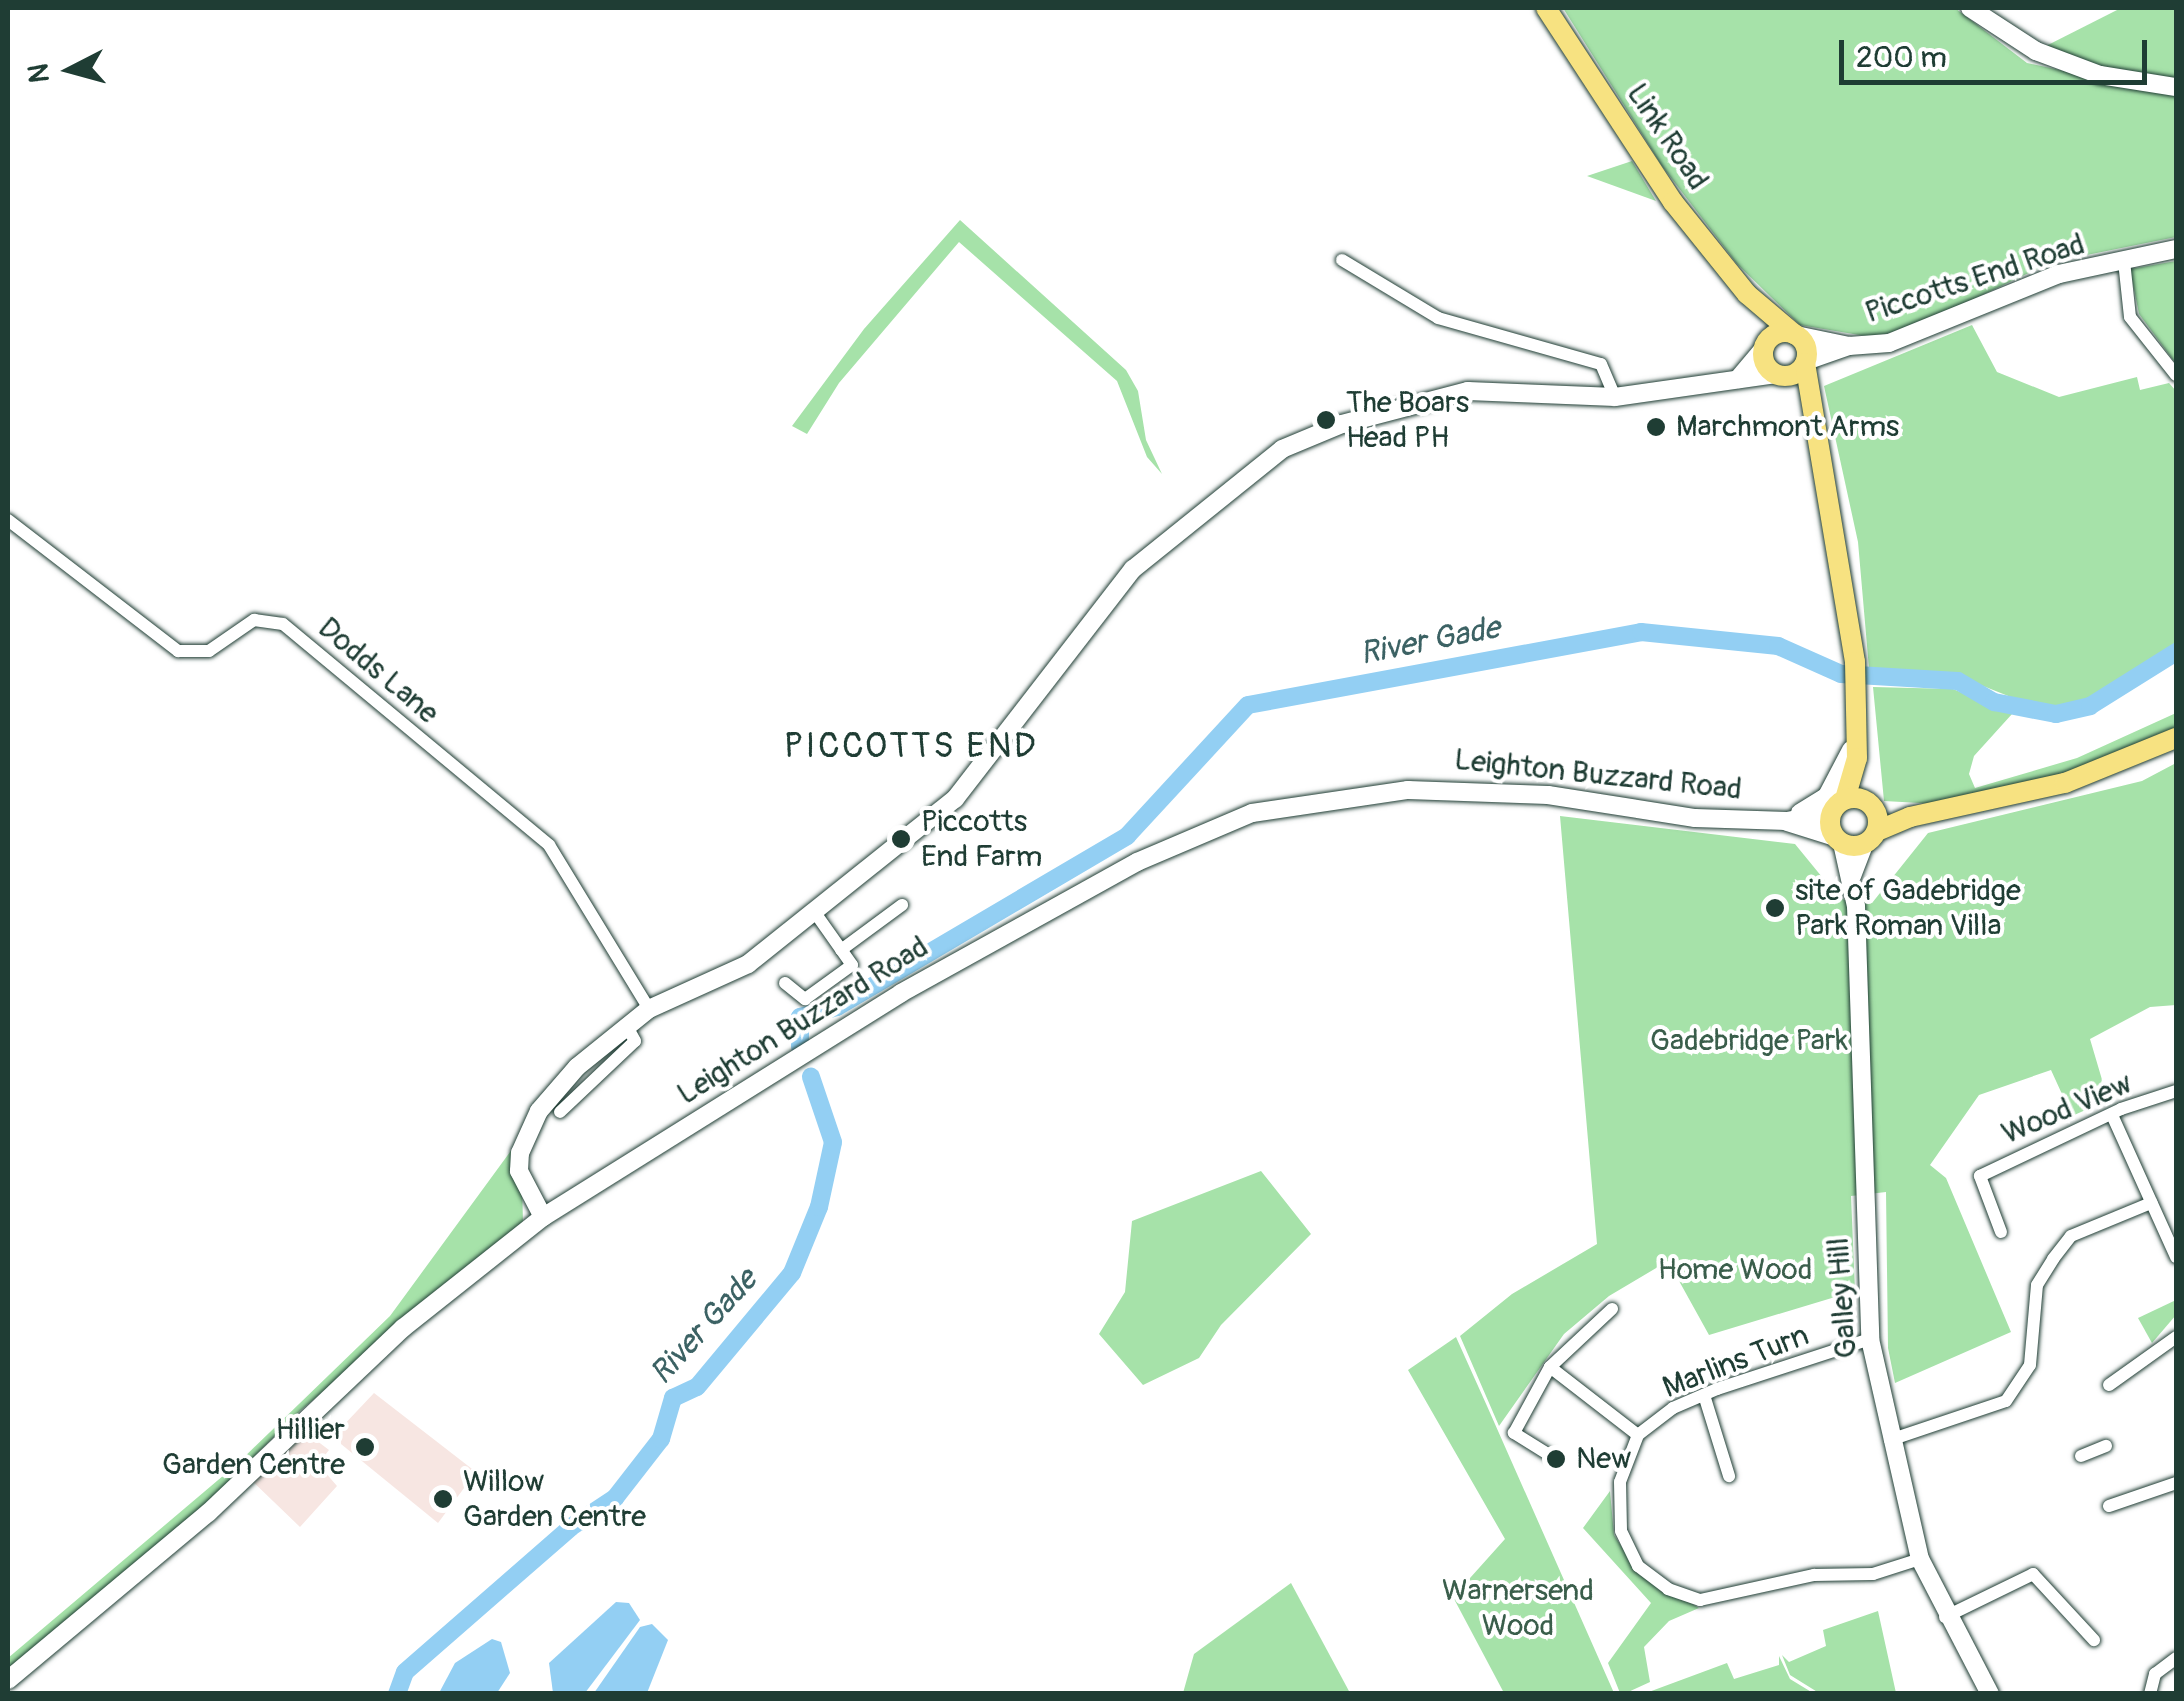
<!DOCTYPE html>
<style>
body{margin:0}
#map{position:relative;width:2184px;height:1701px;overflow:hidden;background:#fff;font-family:Pangolin,sans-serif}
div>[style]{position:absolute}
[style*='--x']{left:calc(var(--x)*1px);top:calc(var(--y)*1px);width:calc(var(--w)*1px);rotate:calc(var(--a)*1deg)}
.built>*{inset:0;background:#f7e6e2}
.green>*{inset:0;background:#a6e2a9}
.water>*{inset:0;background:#93cff3}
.river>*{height:18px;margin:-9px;padding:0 9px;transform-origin:9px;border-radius:9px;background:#93cff3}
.roads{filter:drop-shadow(0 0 2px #1f3d34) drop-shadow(0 0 2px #1f3d34)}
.street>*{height:12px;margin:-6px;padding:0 6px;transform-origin:6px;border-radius:6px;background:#fff}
.secondary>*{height:18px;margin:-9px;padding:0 9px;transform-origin:9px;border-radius:9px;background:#fff}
.primary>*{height:20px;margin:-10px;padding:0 10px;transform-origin:10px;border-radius:10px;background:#f7e281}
.primary>.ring{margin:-10px;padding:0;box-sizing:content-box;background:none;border:20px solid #f7e281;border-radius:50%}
.dots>*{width:28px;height:28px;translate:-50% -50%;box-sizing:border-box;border:5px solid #fff;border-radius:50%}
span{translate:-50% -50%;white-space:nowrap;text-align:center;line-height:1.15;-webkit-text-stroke:8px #fff;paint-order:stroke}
.street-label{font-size:30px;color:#1f3d34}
.poi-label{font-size:30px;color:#1f3d34}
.left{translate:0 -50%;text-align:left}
.right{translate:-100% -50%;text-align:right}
.park-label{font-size:30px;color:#3a5e4b}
.water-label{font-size:32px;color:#3c6264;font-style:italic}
.quarter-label{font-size:35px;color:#1f3d34;letter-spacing:2.5px}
.frame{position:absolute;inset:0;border:10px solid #1f3d34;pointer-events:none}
.north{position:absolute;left:20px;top:20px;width:100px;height:100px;-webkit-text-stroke:8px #fff;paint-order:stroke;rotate:264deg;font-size:28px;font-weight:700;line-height:40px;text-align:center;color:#1f3d34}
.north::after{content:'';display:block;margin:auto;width:35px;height:45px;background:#1f3d34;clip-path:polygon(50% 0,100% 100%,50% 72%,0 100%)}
.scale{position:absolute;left:1839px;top:40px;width:308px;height:45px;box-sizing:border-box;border:5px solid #1f3d34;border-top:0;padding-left:12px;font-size:30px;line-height:35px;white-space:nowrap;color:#1f3d34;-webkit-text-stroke:8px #fff;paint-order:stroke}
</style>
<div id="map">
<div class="built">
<i style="clip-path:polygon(374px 1393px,476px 1472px,438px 1523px,341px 1444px,340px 1429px)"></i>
<i style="clip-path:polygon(304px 1431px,329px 1450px,318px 1464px,337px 1486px,300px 1527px,248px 1477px)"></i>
</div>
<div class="green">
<i style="clip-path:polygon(1563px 8px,1955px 8px,2027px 63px,2176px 95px,2176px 237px,2052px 262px,1913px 328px,1871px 337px,1800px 325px,1737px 264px,1662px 166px)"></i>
<i style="clip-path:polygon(2121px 8px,2176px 8px,2176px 87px,2036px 51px)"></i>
<i style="clip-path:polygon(1632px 161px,1656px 201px,1587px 176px)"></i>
<i style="clip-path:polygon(960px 220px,1126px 370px,1138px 391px,1146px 440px,1162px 474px,1147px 457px,1117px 381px,959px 242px,839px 383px,807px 434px,792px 426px,864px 329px)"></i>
<i style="clip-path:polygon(2176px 261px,2176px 364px,2139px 314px,2130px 269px)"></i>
<i style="clip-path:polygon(1972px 325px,1997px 372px,2059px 397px,2137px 377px,2140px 390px,2169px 383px,2176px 391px,2176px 650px,2079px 706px,2036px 707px,1953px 674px,1870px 674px,1870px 680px,1858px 542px,1824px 386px)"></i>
<i style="clip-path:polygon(1873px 687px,1953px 689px,2012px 714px,1974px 756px,1969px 774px,1975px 788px,2077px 758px,2176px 713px,2176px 730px,2115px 757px,1999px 792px,1938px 804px,1884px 801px)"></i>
<i style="clip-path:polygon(2176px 763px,2176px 1005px,2150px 1007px,2090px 1039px,2108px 1100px,2072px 1116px,2051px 1070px,1979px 1095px,1930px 1165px,1946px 1178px,2011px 1332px,1895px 1383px,1888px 1348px,1886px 1192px,1851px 1196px,1855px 1291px,1709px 1335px,1668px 1261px,1609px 1296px,1564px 1334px,1499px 1426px,1460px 1336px,1512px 1294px,1597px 1244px,1560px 816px,1795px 844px,1840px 899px,1872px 903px,1928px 833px,2142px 781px)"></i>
<i style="clip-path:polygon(521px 1137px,523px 1224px,301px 1410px,185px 1525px,8px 1674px,8px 1658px,237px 1464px,390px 1316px)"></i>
<i style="clip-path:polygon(1261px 1171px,1311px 1234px,1221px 1325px,1199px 1358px,1143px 1385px,1099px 1334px,1125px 1292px,1132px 1221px)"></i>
<i style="clip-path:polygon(2176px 1300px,2176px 1315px,2152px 1343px,2138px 1318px)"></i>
<i style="clip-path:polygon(1456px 1337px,1487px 1406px,1614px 1693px,1504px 1693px,1453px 1597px,1505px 1539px,1408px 1370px)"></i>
<i style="clip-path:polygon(1610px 1491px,1614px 1535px,1638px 1572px,1699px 1608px,1669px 1621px,1644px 1647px,1650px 1682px,1626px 1693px,1620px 1693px,1608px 1663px,1651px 1603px,1583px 1528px)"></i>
<i style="clip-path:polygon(1291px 1583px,1350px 1693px,1183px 1693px,1194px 1654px)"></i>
<i style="clip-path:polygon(1878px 1611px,1896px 1693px,1819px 1693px,1790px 1675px,1782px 1655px,1789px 1662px,1826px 1646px,1823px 1630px)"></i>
<i style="clip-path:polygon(1779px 1656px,1790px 1679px,1813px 1693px,1646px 1693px,1727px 1663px,1734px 1679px,1779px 1665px)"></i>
</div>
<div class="water">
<i style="clip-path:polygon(616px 1602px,629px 1603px,640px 1620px,585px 1693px,553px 1693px,549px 1663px)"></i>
<i style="clip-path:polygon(652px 1624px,668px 1640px,647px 1693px,594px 1693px,640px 1627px)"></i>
<i style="clip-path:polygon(492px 1639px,501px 1642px,510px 1673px,497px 1693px,439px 1693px,455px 1663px)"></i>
</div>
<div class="river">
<i style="--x:800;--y:1047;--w:30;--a:-90"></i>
<i style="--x:800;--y:1017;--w:38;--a:-15"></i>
<i style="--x:837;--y:1007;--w:337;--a:-30.5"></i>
<i style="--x:1127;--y:836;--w:178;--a:-47.3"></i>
<i style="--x:1248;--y:705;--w:400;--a:-10.5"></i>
<i style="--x:1641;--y:632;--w:138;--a:5.8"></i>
<i style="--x:1778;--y:646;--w:69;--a:24"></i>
<i style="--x:1841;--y:674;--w:117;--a:3.4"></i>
<i style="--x:1958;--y:681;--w:42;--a:30.3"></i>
<i style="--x:1994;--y:702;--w:63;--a:11"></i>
<i style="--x:2056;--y:714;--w:35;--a:-13"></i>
<i style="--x:2090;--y:706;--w:102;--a:-32.1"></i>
<i style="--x:397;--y:1694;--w:23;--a:-70"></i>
<i style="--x:405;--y:1672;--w:220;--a:-41.1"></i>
<i style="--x:571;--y:1527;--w:53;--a:-33.4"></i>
<i style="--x:615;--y:1498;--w:75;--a:-52.1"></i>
<i style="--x:661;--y:1439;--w:43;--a:-73.7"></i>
<i style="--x:673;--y:1398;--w:26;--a:-25"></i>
<i style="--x:697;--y:1387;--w:148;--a:-50.2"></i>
<i style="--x:792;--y:1273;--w:71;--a:-67.8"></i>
<i style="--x:819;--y:1207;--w:66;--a:-77.8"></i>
<i style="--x:833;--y:1142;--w:69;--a:-108.7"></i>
</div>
<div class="roads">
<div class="street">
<i style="--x:1342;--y:260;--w:112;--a:31.1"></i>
<i style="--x:1438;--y:318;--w:169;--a:15.8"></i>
<i style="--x:1601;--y:364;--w:36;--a:67"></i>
<i style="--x:2124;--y:261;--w:56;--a:83.9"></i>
<i style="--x:2130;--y:317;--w:74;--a:51.6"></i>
<i style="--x:8;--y:520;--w:215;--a:37.6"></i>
<i style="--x:178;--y:651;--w:31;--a:0"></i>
<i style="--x:209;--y:651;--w:55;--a:-34.6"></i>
<i style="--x:254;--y:620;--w:29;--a:8"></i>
<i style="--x:283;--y:624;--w:346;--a:39.7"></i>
<i style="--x:549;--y:845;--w:192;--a:58.6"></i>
<i style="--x:841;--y:950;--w:76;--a:-36.4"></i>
<i style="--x:785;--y:983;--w:26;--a:39"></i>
<i style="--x:805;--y:999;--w:58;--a:-35.9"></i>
<i style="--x:852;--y:965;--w:62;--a:-125.2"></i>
<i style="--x:560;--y:1112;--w:103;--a:-43.4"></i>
<i style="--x:635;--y:1041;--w:18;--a:-119"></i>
<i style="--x:2112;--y:1115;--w:156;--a:65.7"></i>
<i style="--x:2001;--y:1232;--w:60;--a:-110.6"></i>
<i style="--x:1980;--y:1176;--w:156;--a:-25.4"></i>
<i style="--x:2121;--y:1109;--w:58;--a:-18.1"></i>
<i style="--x:1870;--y:1339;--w:161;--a:161.9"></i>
<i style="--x:1717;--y:1389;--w:48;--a:156.6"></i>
<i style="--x:1673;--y:1408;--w:44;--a:142.4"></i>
<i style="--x:1638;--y:1435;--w:50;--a:111"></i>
<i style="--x:1620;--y:1482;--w:49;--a:88.8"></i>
<i style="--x:1621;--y:1531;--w:39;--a:64"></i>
<i style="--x:1638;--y:1566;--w:38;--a:37"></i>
<i style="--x:1668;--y:1589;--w:34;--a:19"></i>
<i style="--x:1700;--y:1600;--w:117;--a:-12.4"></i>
<i style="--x:1814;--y:1575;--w:59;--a:-1"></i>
<i style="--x:1873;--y:1574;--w:49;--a:-17.7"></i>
<i style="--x:1550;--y:1367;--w:111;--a:37.7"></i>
<i style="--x:2109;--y:1385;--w:82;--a:-35.6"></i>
<i style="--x:1704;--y:1395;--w:85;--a:72.8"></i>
<i style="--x:1890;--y:1440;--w:122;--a:-18.6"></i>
<i style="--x:2006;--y:1401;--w:43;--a:-56.3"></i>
<i style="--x:2030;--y:1365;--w:80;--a:-85"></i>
<i style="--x:2037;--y:1285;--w:31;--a:-58"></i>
<i style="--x:2053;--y:1259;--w:29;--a:-52"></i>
<i style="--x:2071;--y:1236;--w:87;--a:-22.4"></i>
<i style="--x:1551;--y:1456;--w:44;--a:-148.1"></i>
<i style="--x:1514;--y:1433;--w:75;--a:-61.4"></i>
<i style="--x:1550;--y:1367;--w:85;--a:-43.1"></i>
<i style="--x:2081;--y:1456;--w:27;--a:-22"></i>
<i style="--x:2109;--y:1506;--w:71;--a:-18.9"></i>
<i style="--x:1945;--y:1617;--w:98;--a:-26"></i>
<i style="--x:2033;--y:1574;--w:90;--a:47.3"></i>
<i style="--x:2150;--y:1694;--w:21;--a:-76"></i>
<i style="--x:2155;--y:1674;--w:26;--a:-37"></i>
</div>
<div class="secondary">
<i style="--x:1970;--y:8;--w:79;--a:33.1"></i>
<i style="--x:2036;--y:51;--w:68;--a:20.6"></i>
<i style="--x:2100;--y:75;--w:77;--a:9"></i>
<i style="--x:1796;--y:335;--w:53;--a:11.9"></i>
<i style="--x:1806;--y:361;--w:46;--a:-19.2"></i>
<i style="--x:1849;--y:346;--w:40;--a:-4.3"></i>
<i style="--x:1889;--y:343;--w:183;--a:-22.1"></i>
<i style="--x:2059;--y:274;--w:120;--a:-12.1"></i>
<i style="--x:1738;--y:379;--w:40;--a:-50"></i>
<i style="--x:1800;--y:813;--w:32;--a:-32"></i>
<i style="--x:1827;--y:796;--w:52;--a:-62.4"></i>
<i style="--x:1787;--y:822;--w:50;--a:17.4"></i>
<i style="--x:1842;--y:843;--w:65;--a:77.5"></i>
<i style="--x:1856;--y:906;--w:433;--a:88.1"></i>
<i style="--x:1870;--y:1339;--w:226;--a:77.2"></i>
<i style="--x:1920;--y:1559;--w:152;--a:62.6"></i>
<i style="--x:1852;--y:876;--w:34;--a:-69"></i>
<i style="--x:543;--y:1217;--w:52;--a:-117.6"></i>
<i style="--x:519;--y:1171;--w:18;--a:-87"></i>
<i style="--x:520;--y:1153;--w:46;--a:-65.7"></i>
<i style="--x:539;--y:1111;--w:58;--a:-49.2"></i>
<i style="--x:577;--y:1067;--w:92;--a:-38.9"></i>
<i style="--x:649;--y:1009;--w:109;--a:-24.4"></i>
<i style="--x:748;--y:964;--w:265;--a:-38.6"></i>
<i style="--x:955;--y:799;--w:291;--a:-52.3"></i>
<i style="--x:1133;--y:569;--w:191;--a:-38.8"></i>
<i style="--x:1282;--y:449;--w:65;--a:-22.6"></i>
<i style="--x:1342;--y:424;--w:130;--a:-14.7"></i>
<i style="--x:1468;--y:391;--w:147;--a:2.3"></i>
<i style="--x:1615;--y:397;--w:164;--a:-8.1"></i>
<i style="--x:8;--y:1680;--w:261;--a:-39.9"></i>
<i style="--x:208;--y:1513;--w:269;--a:-43.5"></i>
<i style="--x:403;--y:1328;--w:179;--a:-38.4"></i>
<i style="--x:543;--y:1217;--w:422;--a:-32"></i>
<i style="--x:901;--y:993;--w:270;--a:-29"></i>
<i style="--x:1137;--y:862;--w:125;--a:-23.1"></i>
<i style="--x:1252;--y:813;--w:158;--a:-8.4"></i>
<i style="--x:1408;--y:790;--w:140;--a:2"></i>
<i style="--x:1548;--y:795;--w:149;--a:8.9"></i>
<i style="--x:1695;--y:818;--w:92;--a:1.9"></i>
<i style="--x:1787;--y:821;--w:46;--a:-11.3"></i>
</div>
<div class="primary">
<i style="--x:1546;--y:8;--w:232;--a:56.8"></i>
<i style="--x:1673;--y:202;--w:118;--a:51.2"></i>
<i style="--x:1747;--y:294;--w:62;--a:40.4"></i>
<i class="ring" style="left:1763px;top:332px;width:24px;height:24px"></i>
<i style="--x:1805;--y:363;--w:303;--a:80.5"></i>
<i style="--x:1855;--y:662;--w:96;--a:88.8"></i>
<i style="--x:1857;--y:758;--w:43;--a:106.3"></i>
<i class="ring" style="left:1830px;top:798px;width:28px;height:28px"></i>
<i style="--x:1877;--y:831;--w:36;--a:-23"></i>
<i style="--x:1910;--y:817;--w:159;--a:-12.4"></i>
<i style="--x:2065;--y:783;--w:120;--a:-22.1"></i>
</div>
</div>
<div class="dots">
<i style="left:1326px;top:420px;background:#1f3d34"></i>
<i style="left:1656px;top:427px;background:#1f3d34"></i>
<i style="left:901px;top:839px;background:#1f3d34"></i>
<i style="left:1775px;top:908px;background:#1f3d34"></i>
<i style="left:365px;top:1447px;background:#1f3d34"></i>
<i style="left:1556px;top:1459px;background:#1f3d34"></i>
<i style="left:443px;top:1499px;background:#1f3d34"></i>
</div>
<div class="street-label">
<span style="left:1667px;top:137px;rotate:56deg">Link Road</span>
<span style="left:1975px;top:279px;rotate:-18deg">Piccotts End Road</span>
<span style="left:378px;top:671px;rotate:40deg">Dodds Lane</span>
<span style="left:1598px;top:775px;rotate:6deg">Leighton Buzzard Road</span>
<span style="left:803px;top:1021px;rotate:-32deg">Leighton Buzzard Road</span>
<span style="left:2067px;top:1109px;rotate:-23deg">Wood View</span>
<span style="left:1843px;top:1298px;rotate:-94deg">Galley Hill</span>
<span style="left:1736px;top:1362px;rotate:-21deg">Marlins Turn</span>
</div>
<div class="poi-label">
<span class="left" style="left:1346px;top:420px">The Boars<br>Head PH</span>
<span class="left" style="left:1676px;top:427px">Marchmont Arms</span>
<span class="left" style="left:921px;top:839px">Piccotts<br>End Farm</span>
<span class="left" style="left:1795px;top:908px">site of Gadebridge<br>Park Roman Villa</span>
<span class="right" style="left:345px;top:1447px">Hillier<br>Garden Centre</span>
<span class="left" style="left:1576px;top:1459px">New</span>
<span class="left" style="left:463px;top:1499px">Willow<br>Garden Centre</span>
</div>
<div class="park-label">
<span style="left:1749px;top:1041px">Gadebridge Park</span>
<span style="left:1735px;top:1270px">Home Wood</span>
<span style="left:1518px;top:1608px">Warnersend<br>Wood</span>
</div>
<div class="water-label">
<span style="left:1430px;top:641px;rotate:-11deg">River Gade</span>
<span style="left:704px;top:1327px;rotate:-48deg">River Gade</span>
</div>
<div class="quarter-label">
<span style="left:911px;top:746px">PICCOTTS END</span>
</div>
<div class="frame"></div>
<div class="north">N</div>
<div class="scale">200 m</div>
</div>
